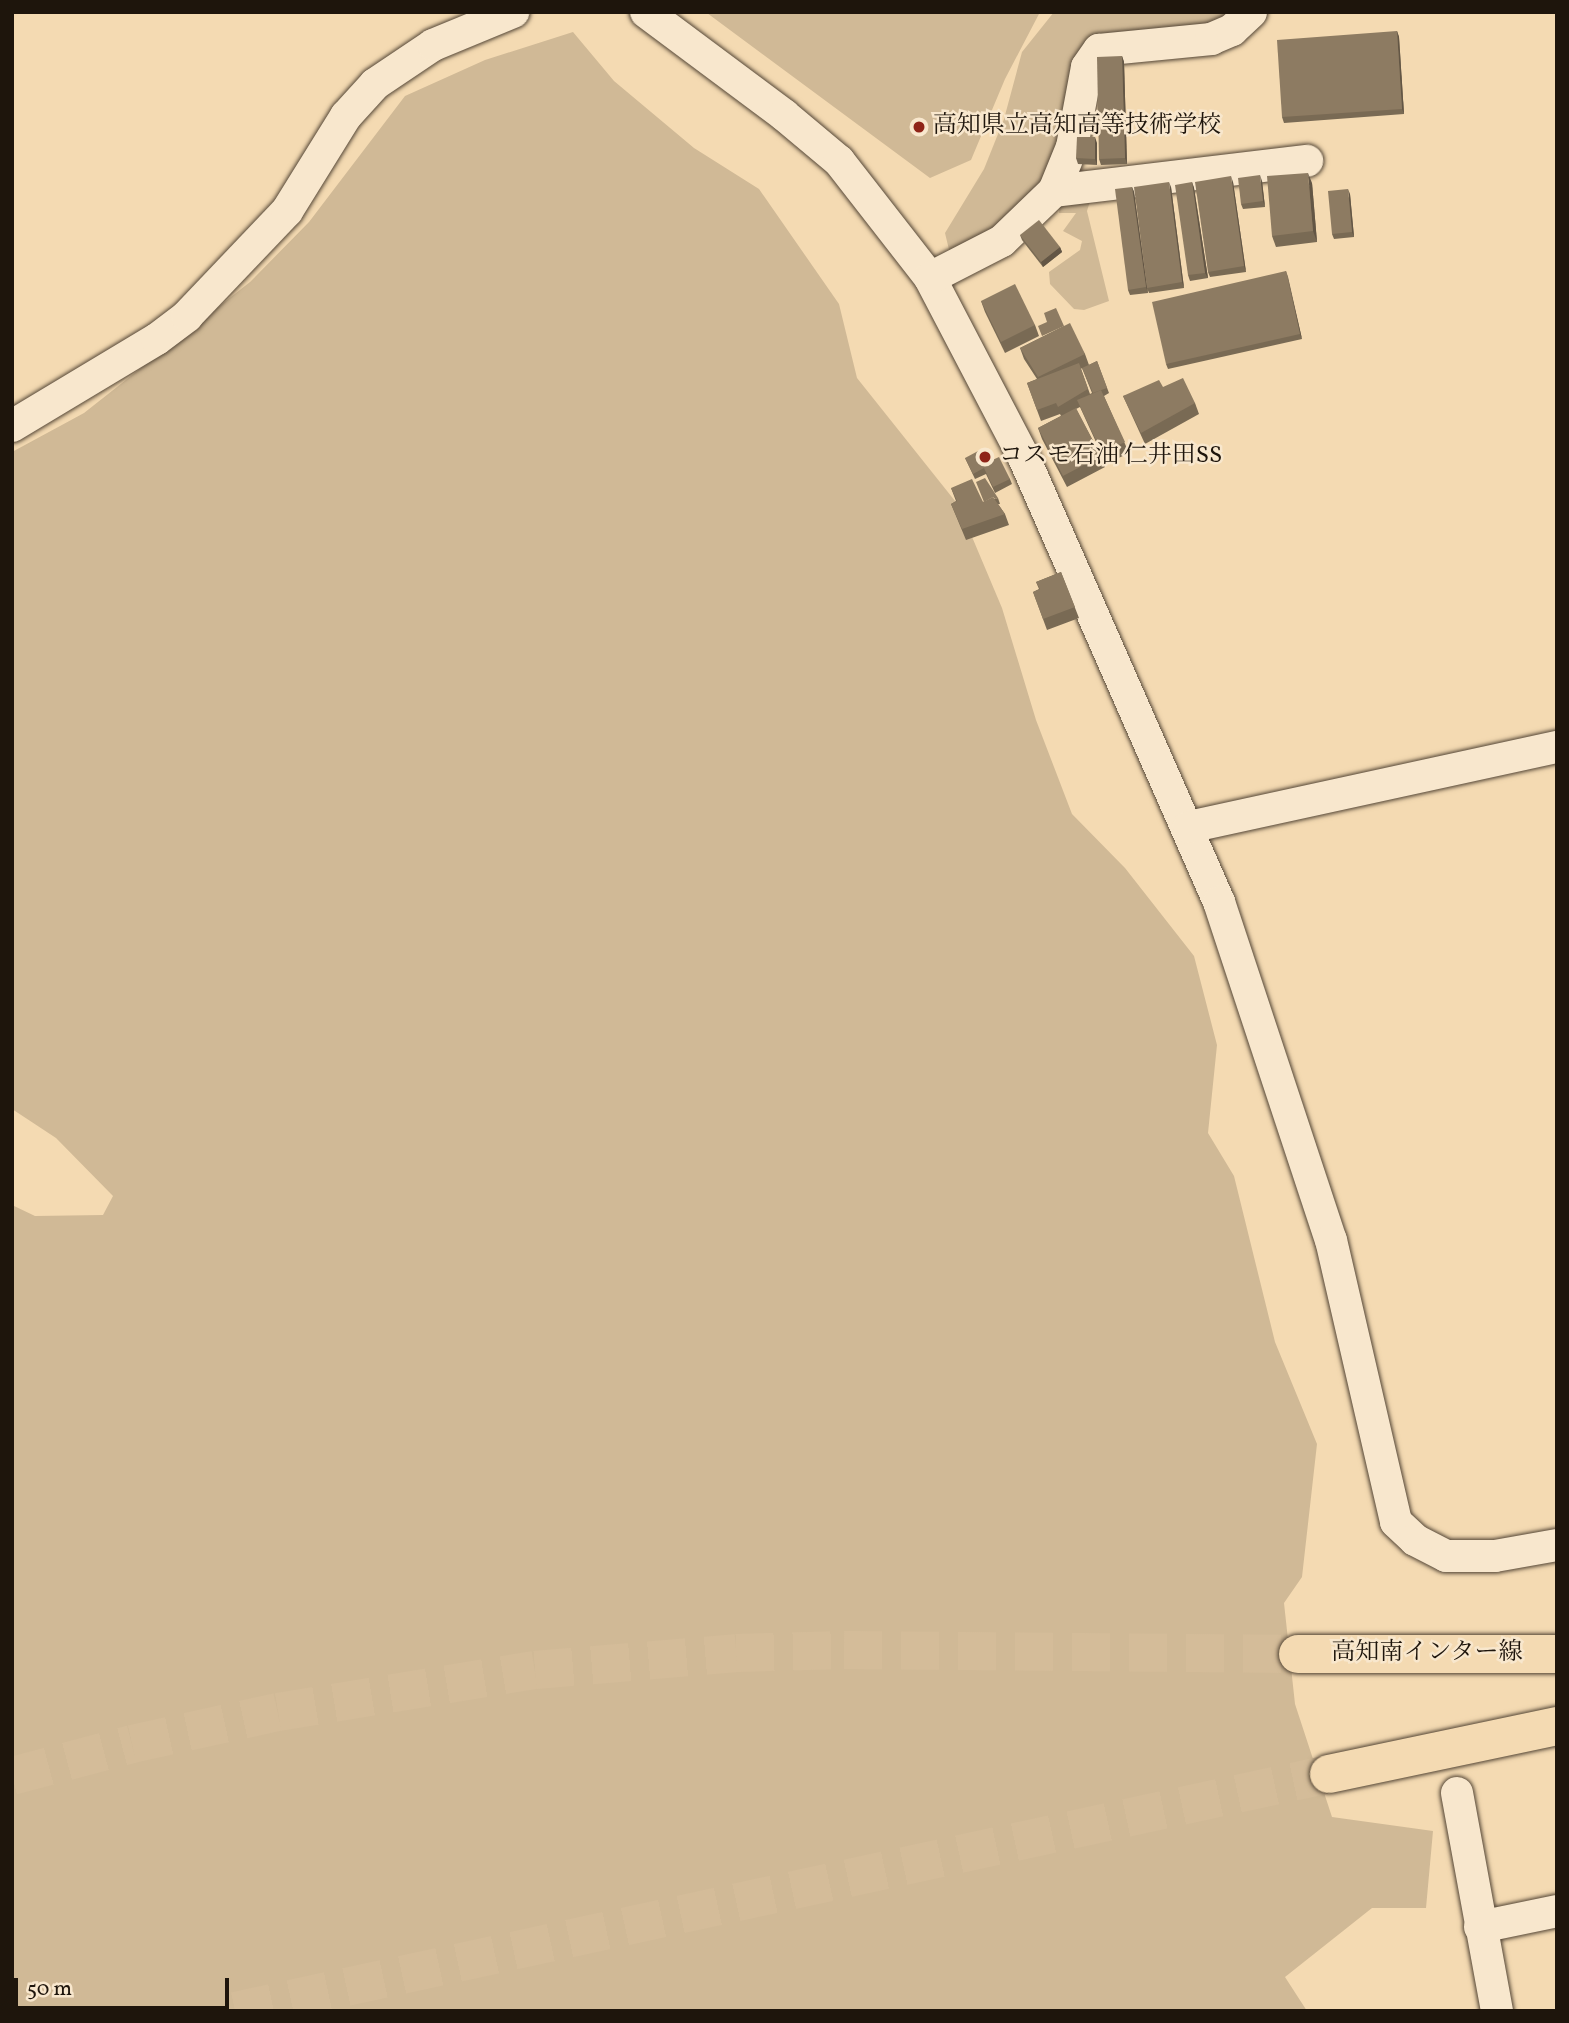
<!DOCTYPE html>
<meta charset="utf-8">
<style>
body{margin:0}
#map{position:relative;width:1569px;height:2023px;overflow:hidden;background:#f4dab2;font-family:Vollkorn,"Noto Serif JP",serif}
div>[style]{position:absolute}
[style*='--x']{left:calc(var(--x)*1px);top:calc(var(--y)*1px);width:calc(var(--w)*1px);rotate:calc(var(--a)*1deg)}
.green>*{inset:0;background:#d0b996}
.major-tunnel>*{height:38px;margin-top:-19px;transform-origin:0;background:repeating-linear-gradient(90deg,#d4bc99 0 38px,transparent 0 57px)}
.roads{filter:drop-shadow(0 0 2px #544636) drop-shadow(0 0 2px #544636)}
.minor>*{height:32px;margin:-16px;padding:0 16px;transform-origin:16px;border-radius:16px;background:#f8e7cd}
.major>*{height:38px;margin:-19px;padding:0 19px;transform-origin:19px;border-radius:19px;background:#f4dab2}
.wall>*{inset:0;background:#796a54}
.shaded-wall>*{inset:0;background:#635645}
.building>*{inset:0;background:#8d7b62}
.dots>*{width:19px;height:19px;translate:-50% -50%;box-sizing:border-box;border:4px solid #f8e7cd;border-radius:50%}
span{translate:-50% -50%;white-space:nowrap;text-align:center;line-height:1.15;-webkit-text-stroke:5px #f8e7cd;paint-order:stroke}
.poi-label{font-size:24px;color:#1e150c}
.left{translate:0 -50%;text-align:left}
.street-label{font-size:24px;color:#1e150c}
.frame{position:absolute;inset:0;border:14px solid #1e150c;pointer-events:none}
.scale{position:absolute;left:14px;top:1978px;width:215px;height:32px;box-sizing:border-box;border:4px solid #1e150c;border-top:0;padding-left:9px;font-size:21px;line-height:24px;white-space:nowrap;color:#1e150c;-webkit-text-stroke:5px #f8e7cd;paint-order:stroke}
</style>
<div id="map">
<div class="green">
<i style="clip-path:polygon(1040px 12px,1005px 79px,971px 160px,930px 178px,707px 13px)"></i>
<i style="clip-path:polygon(1054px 12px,1231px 12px,1190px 32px,1099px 38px,1062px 155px,1031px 205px,951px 258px,945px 233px,984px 169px,1004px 119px,1022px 52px)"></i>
<i style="clip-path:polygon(573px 32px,614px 81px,694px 148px,759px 189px,839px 304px,857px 378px,959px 506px,1002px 608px,1036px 720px,1072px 814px,1125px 868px,1194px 956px,1217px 1045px,1208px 1133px,1234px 1176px,1275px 1342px,1317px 1444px,1302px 1577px,1284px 1603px,1295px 1704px,1332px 1817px,1433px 1831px,1426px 1908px,1372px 1908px,1285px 1977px,1307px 2011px,12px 2011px,12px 1205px,35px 1216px,103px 1215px,113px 1196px,56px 1138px,12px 1109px,12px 452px,84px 413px,250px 282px,309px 222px,405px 96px,485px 60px)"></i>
<i style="clip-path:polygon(1091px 198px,1087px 211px,1109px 301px,1084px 310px,1074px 309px,1050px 284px,1049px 272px,1080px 250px,1082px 241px,1063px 231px,1076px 213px,1059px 213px,1060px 201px)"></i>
</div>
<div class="major-tunnel">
<i style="--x:12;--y:1776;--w:124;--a:-14.9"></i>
<i style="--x:132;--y:1744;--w:149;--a:-12.4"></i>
<i style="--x:278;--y:1712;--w:260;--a:-9.3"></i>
<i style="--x:535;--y:1670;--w:202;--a:-4.8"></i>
<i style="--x:736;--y:1653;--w:108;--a:-1.6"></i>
<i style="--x:844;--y:1650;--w:454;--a:0.5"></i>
<i style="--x:235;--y:2011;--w:1119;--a:-12.22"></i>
</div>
<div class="roads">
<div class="minor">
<i style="--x:646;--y:12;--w:172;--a:36.7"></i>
<i style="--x:784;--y:115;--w:72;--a:39.9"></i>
<i style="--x:839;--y:161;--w:148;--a:52.1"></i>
<i style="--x:930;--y:278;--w:205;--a:62.4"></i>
<i style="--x:1025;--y:460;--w:483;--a:66.3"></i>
<i style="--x:1219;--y:902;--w:356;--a:71.7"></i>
<i style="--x:1331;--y:1240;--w:289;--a:77"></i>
<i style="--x:1396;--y:1522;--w:26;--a:43"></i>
<i style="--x:1415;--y:1540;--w:35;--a:27"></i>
<i style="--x:1446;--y:1556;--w:49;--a:0"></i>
<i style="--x:1495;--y:1556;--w:63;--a:-10.1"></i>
<i style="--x:1054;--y:191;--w:255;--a:-6.8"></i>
<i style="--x:930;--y:278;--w:81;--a:-27.2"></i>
<i style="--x:1002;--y:241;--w:72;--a:-43.9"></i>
<i style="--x:1054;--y:191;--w:48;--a:-67.8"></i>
<i style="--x:1072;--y:147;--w:81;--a:-79.4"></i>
<i style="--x:1087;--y:67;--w:21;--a:-55"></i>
<i style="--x:1099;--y:50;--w:113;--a:-5.6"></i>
<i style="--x:1211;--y:39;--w:23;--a:-23"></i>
<i style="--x:1232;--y:30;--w:26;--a:-43"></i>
<i style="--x:12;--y:426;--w:169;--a:-31"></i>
<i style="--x:157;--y:339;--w:38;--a:-37"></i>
<i style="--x:187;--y:316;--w:145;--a:-46.4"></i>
<i style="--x:287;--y:211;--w:112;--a:-58.2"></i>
<i style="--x:346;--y:116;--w:43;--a:-47.8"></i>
<i style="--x:375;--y:84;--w:70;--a:-33.9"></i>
<i style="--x:433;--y:45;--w:87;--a:-22.4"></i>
<i style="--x:1189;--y:827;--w:377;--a:-12.3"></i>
<i style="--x:1457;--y:1793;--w:222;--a:79.6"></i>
<i style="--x:1480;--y:1927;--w:79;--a:-11.7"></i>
</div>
<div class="major">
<i style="--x:1298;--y:1654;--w:259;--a:0"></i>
<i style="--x:1329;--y:1774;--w:233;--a:-11.9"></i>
</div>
</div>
<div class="wall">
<i style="clip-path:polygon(1397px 31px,1399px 37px,1404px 114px,1284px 123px,1282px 117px)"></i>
<i style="clip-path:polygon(1122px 56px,1124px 62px,1127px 164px,1101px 165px,1099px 159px)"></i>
<i style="clip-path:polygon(1097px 143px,1097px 165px,1078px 164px,1076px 158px)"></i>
<i style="clip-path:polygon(1262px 181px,1265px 207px,1243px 209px,1241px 204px)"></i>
<i style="clip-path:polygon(1192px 182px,1194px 188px,1208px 278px,1190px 281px,1188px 275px)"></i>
<i style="clip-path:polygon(1233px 182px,1246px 272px,1210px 277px,1208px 272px)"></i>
<i style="clip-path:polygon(1312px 183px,1317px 242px,1276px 247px,1272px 236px)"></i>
<i style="clip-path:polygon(1132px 187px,1134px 192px,1148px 293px,1130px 295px,1128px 290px)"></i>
<i style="clip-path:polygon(1171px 187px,1184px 288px,1149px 293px,1147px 288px)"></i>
<i style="clip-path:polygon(1350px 194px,1354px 237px,1334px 239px,1332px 234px)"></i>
<i style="clip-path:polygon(1020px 235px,1060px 247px,1062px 252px,1043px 267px,1022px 240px)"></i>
<i style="clip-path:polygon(1286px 271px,1302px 339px,1168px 369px,1166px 364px)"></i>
<i style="clip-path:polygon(981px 301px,1035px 325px,1039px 336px,1005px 353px,985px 312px)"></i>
<i style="clip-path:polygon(evenodd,1064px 326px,1085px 354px,1089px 365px,1097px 361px,1109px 393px,1104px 396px,1129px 453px,1106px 464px,1080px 407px,1076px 409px,1101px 456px,1105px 467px,1067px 487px,1042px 439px,1038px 428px,1061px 416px,1060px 414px,1041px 421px,1027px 383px,1037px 379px,1024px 359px,1020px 348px,1064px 326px,1082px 368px,1092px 393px,1090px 394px,1081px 369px,1082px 368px)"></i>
<i style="clip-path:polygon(1163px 387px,1195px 403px,1199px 414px,1145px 444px,1123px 396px)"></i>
<i style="clip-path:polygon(965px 458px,986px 463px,1010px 479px,1012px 484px,995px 493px,986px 474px,975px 479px)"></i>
<i style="clip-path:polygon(951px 488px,983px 502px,998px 498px,1000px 504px,998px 504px,1005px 514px,1009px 525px,966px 540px,951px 504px,956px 501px)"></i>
<i style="clip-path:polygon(1061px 572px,1079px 618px,1047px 630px,1033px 592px,1039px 589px,1036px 582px)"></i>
</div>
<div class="shaded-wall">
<i style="clip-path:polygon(1397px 31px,1399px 37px,1404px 114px,1402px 109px)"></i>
<i style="clip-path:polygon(1122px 56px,1124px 62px,1127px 164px,1125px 158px)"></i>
<i style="clip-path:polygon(1095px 137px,1097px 143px,1097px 165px,1095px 159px)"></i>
<i style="clip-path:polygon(1308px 173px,1312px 183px,1317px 242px,1313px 231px)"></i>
<i style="clip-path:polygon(1260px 175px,1262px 181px,1265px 207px,1263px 201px)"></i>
<i style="clip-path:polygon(1231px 176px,1233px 182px,1246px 272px,1244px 266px)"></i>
<i style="clip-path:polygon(1169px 182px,1171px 187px,1184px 288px,1182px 282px)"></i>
<i style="clip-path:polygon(1192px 182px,1194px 188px,1208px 278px,1205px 273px)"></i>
<i style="clip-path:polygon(1132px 187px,1134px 192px,1148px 293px,1146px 287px)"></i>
<i style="clip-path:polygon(1348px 189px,1350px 194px,1354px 237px,1352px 232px)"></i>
<i style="clip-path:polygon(1060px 247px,1062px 252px,1043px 267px,1041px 262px)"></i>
<i style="clip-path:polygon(1286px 271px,1288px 277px,1302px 339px,1300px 334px)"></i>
</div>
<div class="building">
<i style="clip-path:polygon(1397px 31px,1402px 109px,1282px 117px,1277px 40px)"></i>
<i style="clip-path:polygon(1122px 56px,1125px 158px,1099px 159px,1097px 57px)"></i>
<i style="clip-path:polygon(1077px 137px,1095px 137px,1095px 159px,1076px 158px)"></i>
<i style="clip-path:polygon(1308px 173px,1313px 231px,1272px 236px,1267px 176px)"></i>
<i style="clip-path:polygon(1260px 175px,1263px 201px,1241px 204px,1238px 178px)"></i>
<i style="clip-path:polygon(1231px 176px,1244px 266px,1208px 272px,1195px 182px)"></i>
<i style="clip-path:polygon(1169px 182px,1182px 282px,1147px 288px,1134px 187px)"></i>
<i style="clip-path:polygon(1192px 182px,1205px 273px,1188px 275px,1175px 185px)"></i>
<i style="clip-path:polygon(1132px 187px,1146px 287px,1128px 290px,1115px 189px)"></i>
<i style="clip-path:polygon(1348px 189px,1352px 232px,1332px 234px,1328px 191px)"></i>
<i style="clip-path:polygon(1039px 220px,1060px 247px,1041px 262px,1020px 235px)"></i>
<i style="clip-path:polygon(1286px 271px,1300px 334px,1166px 364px,1152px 302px)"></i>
<i style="clip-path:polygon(1015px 284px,1035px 325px,1001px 342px,981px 301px)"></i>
<i style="clip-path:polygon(1056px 308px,1064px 326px,1042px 336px,1038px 326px,1047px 322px,1044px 313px)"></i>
<i style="clip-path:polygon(1070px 323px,1085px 354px,1038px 377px,1020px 348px)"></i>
<i style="clip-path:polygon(1097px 361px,1107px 388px,1093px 393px,1082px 368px)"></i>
<i style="clip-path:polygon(1079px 363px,1088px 389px,1058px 407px,1056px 403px,1037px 410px,1027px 383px)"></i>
<i style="clip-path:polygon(1183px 378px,1195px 403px,1141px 433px,1123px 396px,1159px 380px,1163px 387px)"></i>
<i style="clip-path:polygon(1101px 390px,1125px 442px,1102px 453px,1077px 400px)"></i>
<i style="clip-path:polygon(1076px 408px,1101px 456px,1063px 476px,1038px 428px)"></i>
<i style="clip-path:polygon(980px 450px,986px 463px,999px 457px,1010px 479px,993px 487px,984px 468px,973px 474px,965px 458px)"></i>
<i style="clip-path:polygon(985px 478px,998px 498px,995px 499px,993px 497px,984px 502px,976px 482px)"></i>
<i style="clip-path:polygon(972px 479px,983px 502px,993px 497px,1005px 514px,962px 529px,951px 504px,957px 501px,951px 488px)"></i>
<i style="clip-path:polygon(1061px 572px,1075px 607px,1043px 619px,1033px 592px,1040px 589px,1036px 582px)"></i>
</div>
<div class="dots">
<i style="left:919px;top:127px;background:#8f2418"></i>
<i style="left:985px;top:457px;background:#8f2418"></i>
</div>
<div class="poi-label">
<span class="left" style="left:933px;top:127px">高知県立高知高等技術学校</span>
<span class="left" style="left:999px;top:457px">コスモ石油 仁井田SS</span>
</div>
<div class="street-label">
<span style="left:1427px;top:1654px">高知南インター線</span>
</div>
<div class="frame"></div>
<div class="scale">50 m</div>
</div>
